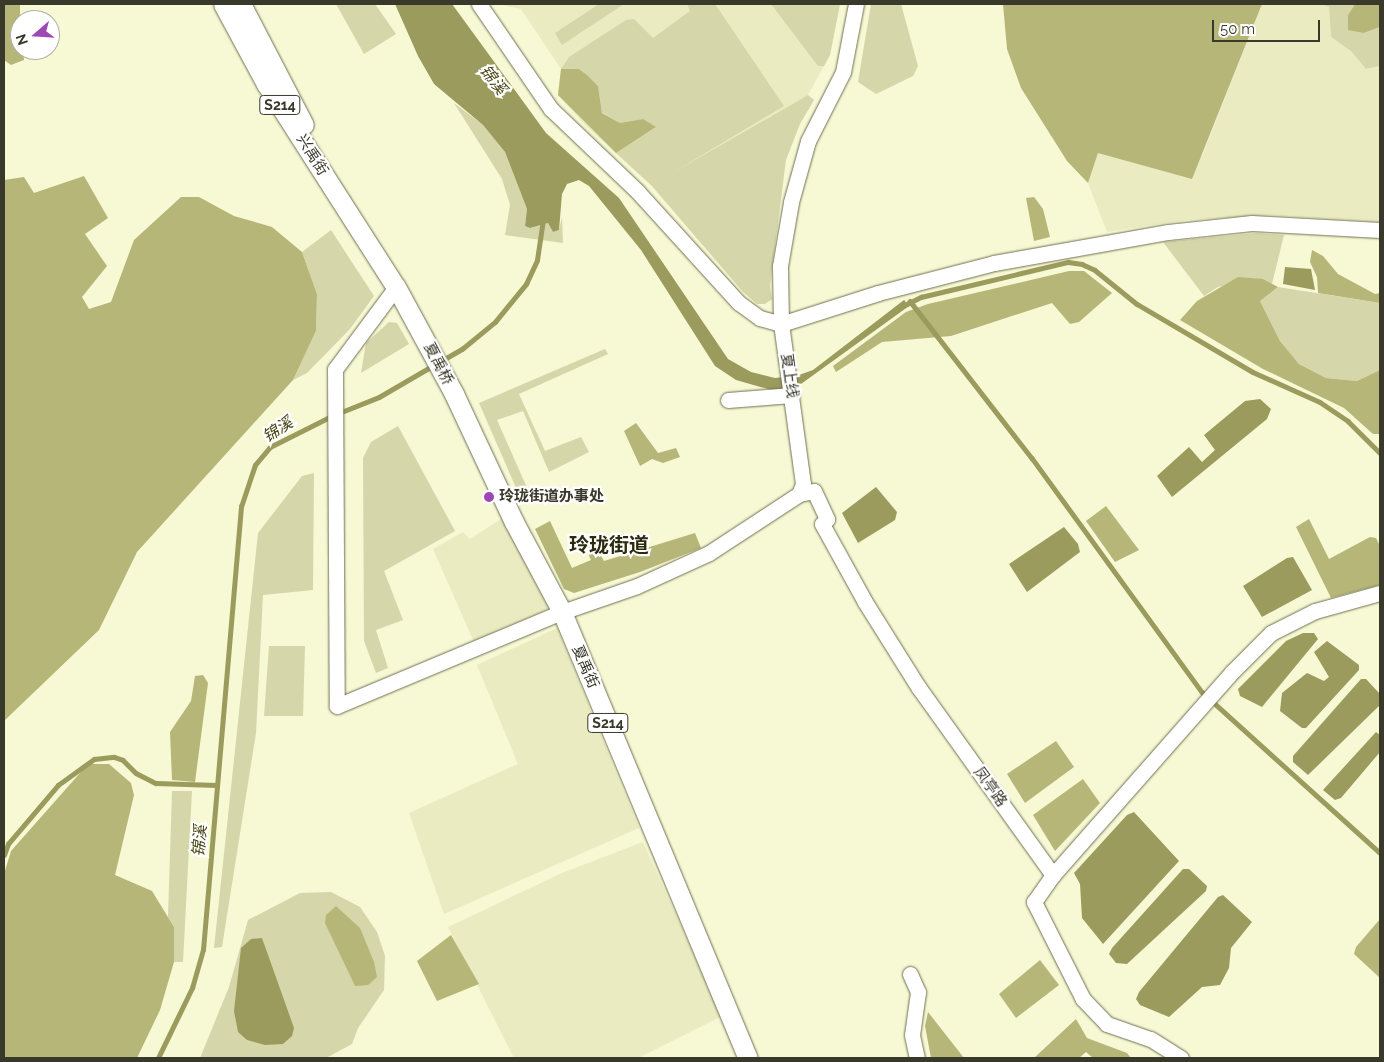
<!DOCTYPE html>
<meta charset="utf-8">
<style>
body{margin:0}
#map{position:relative;width:1384px;height:1062px;overflow:hidden;background:#f7f8d4;font-family:Raleway,"Noto Sans SC",sans-serif}
div>[style]{position:absolute}
[style*='--x']{left:calc(var(--x)*1px);top:calc(var(--y)*1px);width:calc(var(--w)*1px);rotate:calc(var(--a)*1deg)}
.built>*{inset:0;background:#eaebc1}
.green>*{inset:0;background:#d6d6ab}
.forest>*{inset:0;background:#b6b678}
.water>*{inset:0;background:#9b9b5d}
.stream>*{height:4.5px;margin:-2.25px;padding:0 2.25px;transform-origin:2.25px;border-radius:2.25px;background:#9b9b5d}
.roads{filter:drop-shadow(0 0 1px #6f6f50) drop-shadow(0 0 1px #6f6f50)}
.minor>*{height:15px;margin:-7.5px;padding:0 7.5px;transform-origin:7.5px;border-radius:7.5px;background:#fff}
.major>*{height:19px;margin:-9.5px;padding:0 9.5px;transform-origin:9.5px;border-radius:9.5px;background:#fff}
.dots>*{width:14px;height:14px;translate:-50% -50%;box-sizing:border-box;border:2px solid #fff;border-radius:50%}
span{translate:-50% -50%;white-space:nowrap;text-align:center;line-height:1.15;-webkit-text-stroke:4.5px #fff;paint-order:stroke}
.shield-label span{padding:1px 4px;background:#fff;border:1px solid;border-radius:4px;-webkit-text-stroke-width:0}
.shield-label{font-size:14px;color:#39392b;font-weight:700}
.street-label{font-size:15px;color:#39392b}
.poi-label{font-size:15px;color:#39392b;font-weight:700}
.left{translate:0 -50%;text-align:left}
.water-label{font-size:16px;color:#464615;font-style:italic}
.district-label{font-size:20px;color:#2c2b0e;font-weight:700}
.frame{position:absolute;inset:0;border:5px solid #39392b;pointer-events:none}
.north{position:absolute;left:10px;top:10px;width:50px;height:50px;box-sizing:border-box;background:#fff;border:1px solid #b0b0aa;border-radius:50%;rotate:251deg;font-size:14px;font-weight:700;line-height:20px;text-align:center;color:#39392b}
.north::after{content:'';display:block;margin:auto;width:18px;height:22px;background:#9d48b5;clip-path:polygon(50% 0,100% 100%,50% 72%,0 100%)}
.scale{position:absolute;left:1212px;top:20px;width:108px;height:22px;box-sizing:border-box;border:2px solid #39392b;border-top:0;padding-left:6px;font-size:15px;line-height:18px;white-space:nowrap;color:#39392b;-webkit-text-stroke:4px #fff;paint-order:stroke}
</style>
<div id="map">
<div class="built">
<i style="clip-path:polygon(497px 4px,840px 4px,830px 55px,808px 95px,651px 185px,586px 126px,558px 95px,561px 69px,521px 9px)"></i>
<i style="clip-path:polygon(1262px 4px,1320px 4px,1329px 7px,1331px 37px,1352px 51px,1366px 69px,1380px 66px,1380px 222px,1269px 215px,1187px 220px,1107px 232px,1088px 183px,1098px 153px,1202px 156px)"></i>
<i style="clip-path:polygon(504px 517px,548px 601px,548px 609px,474px 642px,433px 549px,463px 532px,470px 539px)"></i>
<i style="clip-path:polygon(557px 628px,639px 828px,444px 914px,409px 813px,518px 764px,477px 665px)"></i>
<i style="clip-path:polygon(643px 842px,722px 1016px,638px 1058px,514px 1058px,448px 927px,562px 873px)"></i>
</div>
<div class="green">
<i style="clip-path:polygon(336px 4px,375px 4px,396px 34px,364px 54px)"></i>
<i style="clip-path:polygon(599px 4px,624px 4px,562px 45px,555px 33px)"></i>
<i style="clip-path:polygon(687px 4px,715px 4px,784px 106px,672px 173px,808px 95px,814px 100px,800px 124px,786px 160px,770px 286px,772px 299px,765px 304px,757px 304px,743px 292px,651px 185px,616px 153px,655px 128px,643px 119px,620px 123px,602px 112px,598px 86px,587px 75px,579px 69px,561px 69px,569px 57px,626px 20px,634px 19px,653px 38px,690px 11px)"></i>
<i style="clip-path:polygon(771px 4px,840px 4px,830px 55px,824px 66px,818px 66px)"></i>
<i style="clip-path:polygon(871px 4px,901px 4px,918px 66px,913px 76px,876px 94px,858px 82px)"></i>
<i style="clip-path:polygon(1320px 4px,1355px 4px,1348px 15px,1364px 33px,1380px 27px,1380px 66px,1366px 69px,1351px 51px,1331px 37px,1329px 7px)"></i>
<i style="clip-path:polygon(454px 103px,483px 125px,505px 152px,527px 209px,525px 226px,530px 228px,548px 223px,553px 232px,559px 230px,562px 217px,563px 243px,505px 235px,510px 205px,502px 179px)"></i>
<i style="clip-path:polygon(331px 230px,374px 296px,350px 329px,307px 373px,293px 380px,316px 331px,317px 294px,302px 252px)"></i>
<i style="clip-path:polygon(1256px 233px,1284px 235px,1272px 284px,1263px 279px,1218px 287px,1204px 296px,1163px 242px)"></i>
<i style="clip-path:polygon(1278px 287px,1380px 303px,1380px 370px,1357px 381px,1326px 378px,1299px 364px,1280px 341px,1260px 301px)"></i>
<i style="clip-path:polygon(389px 322px,397px 323px,409px 344px,361px 373px,366px 343px)"></i>
<i style="clip-path:polygon(605px 349px,608px 354px,519px 394px,545px 451px,581px 437px,589px 452px,549px 472px,523px 411px,497px 420px,528px 490px,520px 497px,479px 403px)"></i>
<i style="clip-path:polygon(398px 426px,455px 531px,384px 571px,403px 620px,376px 630px,388px 668px,376px 673px,364px 641px,363px 458px,371px 442px)"></i>
<i style="clip-path:polygon(314px 473px,313px 590px,263px 595px,256px 733px,222px 947px,214px 948px,258px 533px,302px 476px)"></i>
<i style="clip-path:polygon(269px 646px,305px 646px,303px 716px,264px 716px)"></i>
<i style="clip-path:polygon(172px 791px,192px 791px,183px 962px,174px 962px,174px 927px,168px 917px)"></i>
<i style="clip-path:polygon(331px 892px,360px 907px,377px 932px,385px 956px,384px 990px,358px 1028px,352px 1044px,326px 1058px,200px 1058px,229px 987px,248px 920px,300px 893px)"></i>
</div>
<div class="forest">
<i style="clip-path:polygon(4px 4px,20px 4px,20px 50px,23px 50px,24px 60px,11px 65px,4px 60px)"></i>
<i style="clip-path:polygon(1003px 4px,1262px 4px,1192px 179px,1098px 153px,1088px 183px,1067px 161px,1021px 88px,1007px 49px)"></i>
<i style="clip-path:polygon(1355px 4px,1380px 4px,1380px 27px,1364px 33px,1348px 30px,1348px 15px)"></i>
<i style="clip-path:polygon(561px 69px,579px 69px,587px 75px,598px 86px,602px 113px,620px 123px,643px 119px,656px 127px,616px 153px,558px 95px)"></i>
<i style="clip-path:polygon(84px 176px,108px 218px,85px 234px,107px 266px,82px 297px,89px 309px,111px 302px,134px 240px,181px 197px,199px 197px,234px 216px,272px 227px,302px 252px,317px 294px,316px 331px,293px 380px,137px 552px,99px 630px,4px 721px,4px 180px,24px 177px,34px 193px)"></i>
<i style="clip-path:polygon(1034px 197px,1043px 209px,1050px 237px,1034px 241px,1026px 198px)"></i>
<i style="clip-path:polygon(1312px 250px,1323px 256px,1338px 274px,1375px 294px,1380px 293px,1380px 303px,1318px 293px,1317px 277px,1310px 262px)"></i>
<i style="clip-path:polygon(1069px 271px,1084px 271px,1112px 293px,1079px 322px,1070px 324px,1052px 303px,951px 336px,882px 342px,836px 372px,833px 366px,906px 312px,928px 304px)"></i>
<i style="clip-path:polygon(1238px 277px,1263px 279px,1278px 287px,1260px 301px,1280px 341px,1299px 364px,1326px 378px,1357px 381px,1380px 370px,1380px 434px,1373px 434px,1344px 408px,1263px 369px,1180px 320px,1197px 301px)"></i>
<i style="clip-path:polygon(636px 423px,658px 453px,676px 448px,680px 457px,663px 463px,652px 459px,640px 466px,624px 431px)"></i>
<i style="clip-path:polygon(1106px 506px,1139px 550px,1115px 562px,1086px 521px)"></i>
<i style="clip-path:polygon(1309px 519px,1329px 559px,1370px 537px,1376px 538px,1380px 546px,1380px 585px,1331px 598px,1296px 527px)"></i>
<i style="clip-path:polygon(550px 521px,572px 568px,591px 560px,584px 545px,592px 541px,604px 561px,695px 533px,701px 548px,640px 572px,574px 593px,564px 589px,535px 529px)"></i>
<i style="clip-path:polygon(203px 675px,208px 683px,195px 782px,172px 780px,170px 732px,191px 701px,195px 676px)"></i>
<i style="clip-path:polygon(1056px 741px,1074px 767px,1025px 803px,1007px 774px)"></i>
<i style="clip-path:polygon(88px 764px,109px 764px,131px 783px,134px 795px,115px 875px,152px 891px,174px 927px,174px 962px,160px 1010px,137px 1058px,4px 1058px,4px 874px,11px 851px)"></i>
<i style="clip-path:polygon(1083px 779px,1100px 803px,1055px 851px,1033px 815px)"></i>
<i style="clip-path:polygon(336px 906px,360px 928px,374px 962px,377px 977px,368px 985px,355px 986px,325px 923px,326px 915px)"></i>
<i style="clip-path:polygon(1380px 919px,1380px 978px,1354px 954px,1356px 947px)"></i>
<i style="clip-path:polygon(451px 935px,479px 984px,437px 1001px,417px 961px)"></i>
<i style="clip-path:polygon(1040px 960px,1059px 985px,1016px 1018px,999px 994px)"></i>
<i style="clip-path:polygon(928px 1012px,964px 1058px,931px 1058px,925px 1026px)"></i>
<i style="clip-path:polygon(1076px 1019px,1087px 1038px,1127px 1053px,1131px 1058px,1093px 1058px,1086px 1052px,1079px 1058px,1034px 1058px)"></i>
</div>
<div class="water">
<i style="clip-path:polygon(395px 4px,452px 4px,546px 133px,619px 198px,728px 359px,751px 372px,775px 378px,799px 375px,813px 370px,904px 300px,909px 306px,801px 384px,775px 391px,736px 380px,715px 366px,641px 250px,589px 186px,579px 180px,567px 184px,562px 194px,559px 230px,553px 232px,548px 223px,530px 228px,525px 226px,527px 209px,505px 152px,483px 125px,434px 84px,418px 56px)"></i>
<i style="clip-path:polygon(1285px 267px,1311px 269px,1315px 290px,1283px 284px)"></i>
<i style="clip-path:polygon(1260px 399px,1271px 409px,1267px 419px,1172px 497px,1157px 476px,1189px 447px,1202px 462px,1215px 450px,1204px 435px,1245px 401px)"></i>
<i style="clip-path:polygon(876px 487px,897px 512px,895px 520px,858px 543px,842px 513px)"></i>
<i style="clip-path:polygon(1064px 527px,1078px 544px,1080px 552px,1027px 592px,1009px 564px)"></i>
<i style="clip-path:polygon(1293px 557px,1312px 590px,1262px 617px,1243px 586px,1287px 558px)"></i>
<i style="clip-path:polygon(1303px 633px,1314px 633px,1318px 639px,1262px 707px,1240px 696px,1238px 689px,1286px 641px)"></i>
<i style="clip-path:polygon(1327px 641px,1359px 665px,1359px 670px,1306px 728px,1302px 728px,1280px 711px,1282px 693px,1307px 673px,1324px 681px,1329px 677px,1314px 652px)"></i>
<i style="clip-path:polygon(1361px 679px,1366px 679px,1380px 694px,1380px 705px,1308px 775px,1293px 762px,1293px 756px)"></i>
<i style="clip-path:polygon(1376px 732px,1380px 735px,1380px 752px,1341px 798px,1335px 800px,1323px 790px)"></i>
<i style="clip-path:polygon(1134px 812px,1179px 861px,1103px 944px,1082px 918px,1080px 884px,1074px 873px,1127px 815px)"></i>
<i style="clip-path:polygon(1183px 869px,1189px 869px,1207px 886px,1206px 891px,1127px 964px,1116px 963px,1109px 954px,1112px 948px)"></i>
<i style="clip-path:polygon(1223px 895px,1252px 922px,1231px 948px,1229px 968px,1220px 985px,1202px 987px,1169px 1017px,1140px 1005px,1136px 999px,1139px 992px,1218px 897px)"></i>
<i style="clip-path:polygon(262px 938px,294px 1028px,292px 1036px,283px 1044px,265px 1045px,247px 1040px,238px 1032px,234px 1011px,241px 948px,251px 939px)"></i>
</div>
<div class="stream">
<i style="--x:910;--y:301;--w:199;--a:52.2"></i>
<i style="--x:1032;--y:458;--w:289;--a:54"></i>
<i style="--x:1202;--y:692;--w:240;--a:42.1"></i>
<i style="--x:903;--y:306;--w:20;--a:-27"></i>
<i style="--x:921;--y:297;--w:151;--a:-13.4"></i>
<i style="--x:1068;--y:262;--w:14;--a:8"></i>
<i style="--x:1082;--y:264;--w:14;--a:25"></i>
<i style="--x:1095;--y:270;--w:54;--a:39"></i>
<i style="--x:1137;--y:304;--w:134;--a:30.4"></i>
<i style="--x:1253;--y:372;--w:73;--a:24.1"></i>
<i style="--x:1320;--y:402;--w:34;--a:34"></i>
<i style="--x:1348;--y:421;--w:45;--a:45"></i>
<i style="--x:441;--y:361;--w:24;--a:-30"></i>
<i style="--x:462;--y:349;--w:43;--a:-39.3"></i>
<i style="--x:495;--y:322;--w:49;--a:-50.8"></i>
<i style="--x:526;--y:284;--w:26;--a:-65"></i>
<i style="--x:537;--y:260;--w:40;--a:-81.5"></i>
<i style="--x:339;--y:413;--w:43;--a:-21.8"></i>
<i style="--x:379;--y:397;--w:64;--a:-30.2"></i>
<i style="--x:4;--y:855;--w:12;--a:-70"></i>
<i style="--x:8;--y:844;--w:77;--a:-49.7"></i>
<i style="--x:58;--y:785;--w:44;--a:-35.8"></i>
<i style="--x:94;--y:759;--w:20;--a:-6"></i>
<i style="--x:114;--y:757;--w:9;--a:18"></i>
<i style="--x:123;--y:760;--w:18;--a:45"></i>
<i style="--x:136;--y:773;--w:22;--a:27"></i>
<i style="--x:156;--y:783;--w:60;--a:1.9"></i>
<i style="--x:158;--y:1058;--w:78;--a:-64.1"></i>
<i style="--x:192;--y:988;--w:40;--a:-74"></i>
<i style="--x:203;--y:950;--w:445;--a:-85.1"></i>
<i style="--x:241;--y:507;--w:44;--a:-71.6"></i>
<i style="--x:255;--y:465;--w:23;--a:-50"></i>
<i style="--x:270;--y:447;--w:69;--a:-26.6"></i>
</div>
<div class="roads">
<div class="minor">
<i style="--x:479;--y:4;--w:127;--a:55.6"></i>
<i style="--x:551;--y:109;--w:119;--a:43.6"></i>
<i style="--x:637;--y:191;--w:151;--a:47.7"></i>
<i style="--x:739;--y:303;--w:26;--a:36"></i>
<i style="--x:760;--y:318;--w:22;--a:16"></i>
<i style="--x:781;--y:324;--w:102;--a:-17.7"></i>
<i style="--x:878;--y:293;--w:120;--a:-14.5"></i>
<i style="--x:994;--y:263;--w:177;--a:-10.1"></i>
<i style="--x:1168;--y:232;--w:84;--a:-6.1"></i>
<i style="--x:1252;--y:223;--w:128;--a:3.1"></i>
<i style="--x:396;--y:287;--w:102;--a:126.6"></i>
<i style="--x:335;--y:369;--w:337;--a:89.7"></i>
<i style="--x:337;--y:706;--w:244;--a:-22.7"></i>
<i style="--x:562;--y:612;--w:79;--a:-19.1"></i>
<i style="--x:637;--y:586;--w:79;--a:-24.6"></i>
<i style="--x:709;--y:553;--w:108;--a:-33.2"></i>
<i style="--x:799;--y:494;--w:11;--a:-68"></i>
<i style="--x:803;--y:484;--w:162;--a:-97.8"></i>
<i style="--x:781;--y:324;--w:58;--a:-91"></i>
<i style="--x:780;--y:266;--w:65;--a:-80.2"></i>
<i style="--x:791;--y:202;--w:63;--a:-74.4"></i>
<i style="--x:808;--y:141;--w:77;--a:-63.1"></i>
<i style="--x:843;--y:72;--w:69;--a:-79.2"></i>
<i style="--x:728;--y:400;--w:64;--a:-4.5"></i>
<i style="--x:799;--y:494;--w:15;--a:-11"></i>
<i style="--x:814;--y:491;--w:31;--a:65"></i>
<i style="--x:827;--y:519;--w:7;--a:135"></i>
<i style="--x:822;--y:524;--w:89;--a:61.1"></i>
<i style="--x:865;--y:602;--w:102;--a:57.9"></i>
<i style="--x:919;--y:688;--w:230;--a:54.4"></i>
<i style="--x:910;--y:974;--w:20;--a:66"></i>
<i style="--x:918;--y:992;--w:43;--a:97.9"></i>
<i style="--x:912;--y:1035;--w:24;--a:78"></i>
<i style="--x:1181;--y:1058;--w:36;--a:-148"></i>
<i style="--x:1150;--y:1039;--w:46;--a:-160.8"></i>
<i style="--x:1107;--y:1024;--w:35;--a:-134"></i>
<i style="--x:1083;--y:999;--w:109;--a:-116.8"></i>
<i style="--x:1034;--y:902;--w:33;--a:-55"></i>
<i style="--x:1053;--y:875;--w:271;--a:-48.6"></i>
<i style="--x:1232;--y:672;--w:55;--a:-45"></i>
<i style="--x:1271;--y:633;--w:49;--a:-26.6"></i>
<i style="--x:1315;--y:611;--w:67;--a:-15.5"></i>
</div>
<div class="major">
<i style="--x:223;--y:4;--w:91;--a:61.7"></i>
<i style="--x:266;--y:84;--w:241;--a:57.4"></i>
<i style="--x:396;--y:287;--w:122;--a:61.5"></i>
<i style="--x:454;--y:394;--w:141;--a:64.9"></i>
<i style="--x:514;--y:522;--w:102;--a:61.9"></i>
<i style="--x:562;--y:612;--w:483;--a:67.4"></i>
<i style="--x:241;--y:4;--w:136;--a:62.5"></i>
</div>
</div>
<div class="dots">
<i style="left:489px;top:497px;background:#9d48b5"></i>
</div>
<div class="shield-label">
<span style="left:280px;top:105px">S214</span>
<span style="left:608px;top:723px">S214</span>
</div>
<div class="street-label">
<span style="left:312px;top:155px;rotate:58deg">兴禹街</span>
<span style="left:438px;top:364px;rotate:63deg">夏禹桥</span>
<span style="left:789px;top:376px;rotate:82deg">夏上线</span>
<span style="left:585px;top:667px;rotate:67deg">夏禹街</span>
<span style="left:990px;top:787px;rotate:54deg">凤亭路</span>
</div>
<div class="poi-label">
<span class="left" style="left:499px;top:497px">玲珑街道办事处</span>
</div>
<div class="water-label">
<span style="left:493px;top:80px;rotate:52deg">锦溪</span>
<span style="left:278px;top:430px;rotate:-33deg">锦溪</span>
<span style="left:200px;top:841px;rotate:-85deg">锦溪</span>
</div>
<div class="district-label">
<span style="left:609px;top:545px">玲珑街道</span>
</div>
<div class="frame"></div>
<div class="north">N</div>
<div class="scale">50 m</div>
</div>
